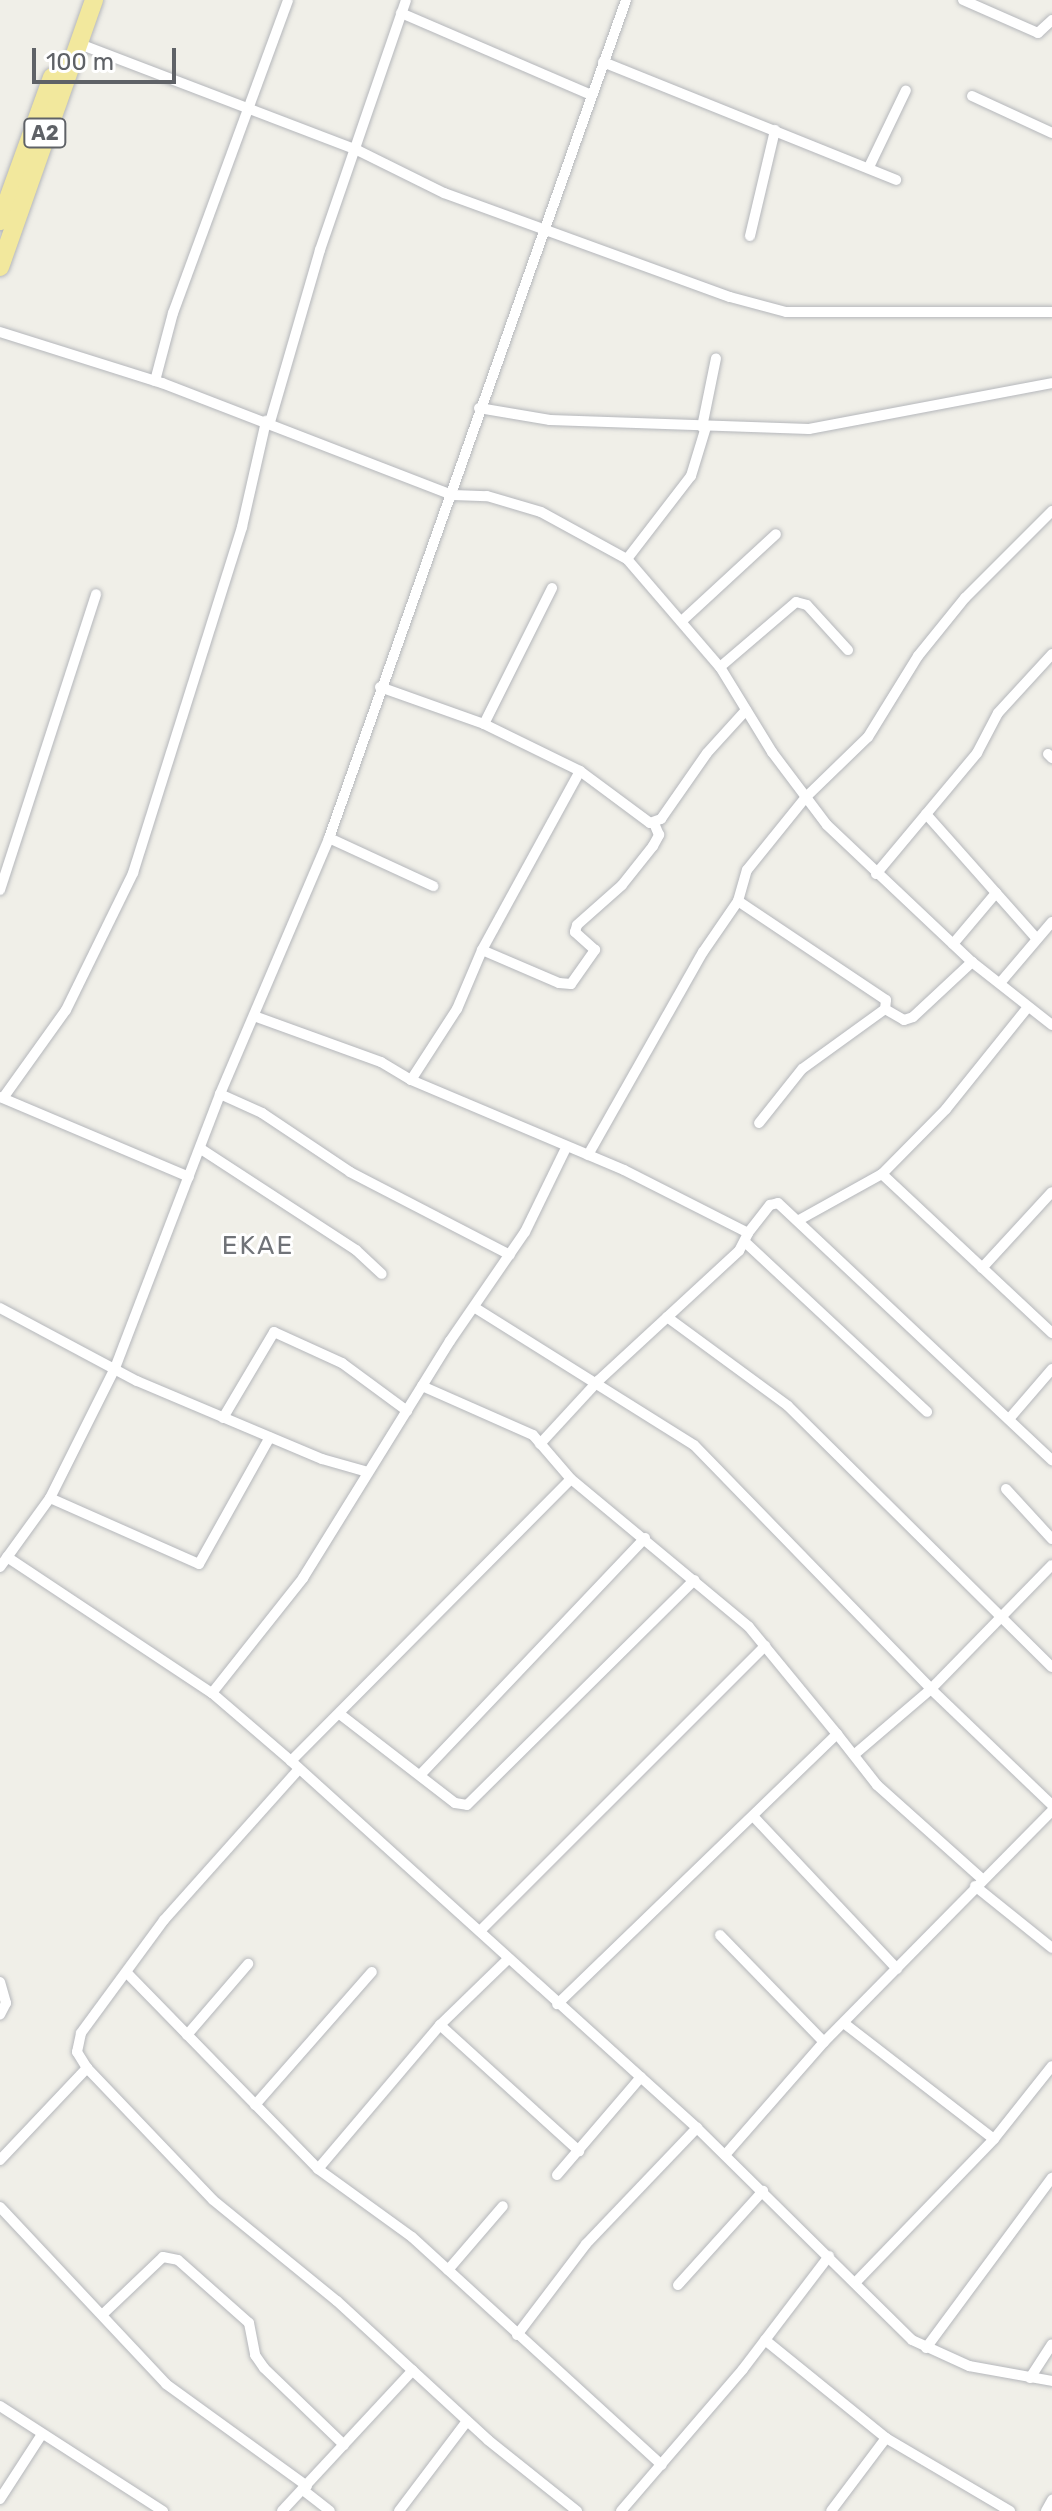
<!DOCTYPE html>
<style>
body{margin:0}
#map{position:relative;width:1052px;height:2511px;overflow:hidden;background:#f0efe8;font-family:Rubik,sans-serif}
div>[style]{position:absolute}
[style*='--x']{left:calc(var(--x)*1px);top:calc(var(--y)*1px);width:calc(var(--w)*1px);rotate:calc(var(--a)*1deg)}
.roads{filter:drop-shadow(0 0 2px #b5b7bb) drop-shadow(0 0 2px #b5b7bb)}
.street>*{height:10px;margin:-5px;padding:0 5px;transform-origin:5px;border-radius:5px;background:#fff}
.highway>*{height:18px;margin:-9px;padding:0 9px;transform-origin:9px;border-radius:9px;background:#f2e89d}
span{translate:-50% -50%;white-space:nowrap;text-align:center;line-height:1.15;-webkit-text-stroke:6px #fff;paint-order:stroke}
.shield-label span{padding:2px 6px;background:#fff;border:2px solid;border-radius:6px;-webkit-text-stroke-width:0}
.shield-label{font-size:20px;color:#5f6267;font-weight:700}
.quarter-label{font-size:26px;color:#707378;letter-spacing:2px}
.scale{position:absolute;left:32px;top:48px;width:144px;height:36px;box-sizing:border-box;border:4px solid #5f6267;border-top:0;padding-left:10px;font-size:24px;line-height:28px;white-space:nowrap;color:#5f6267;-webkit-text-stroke:6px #fff;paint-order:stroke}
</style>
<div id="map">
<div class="roads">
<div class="street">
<i style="--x:963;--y:0;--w:82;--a:23.7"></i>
<i style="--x:1038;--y:33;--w:19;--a:-43"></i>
<i style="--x:401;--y:13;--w:207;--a:23.3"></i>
<i style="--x:77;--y:43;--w:300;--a:20.9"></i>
<i style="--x:357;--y:150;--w:97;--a:26.3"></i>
<i style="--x:444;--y:193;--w:304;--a:20"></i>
<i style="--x:730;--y:297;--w:58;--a:15"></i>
<i style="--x:786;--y:312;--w:266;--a:0"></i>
<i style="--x:603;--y:62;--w:316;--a:21.9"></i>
<i style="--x:972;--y:96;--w:88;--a:24.8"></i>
<i style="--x:869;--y:167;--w:85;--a:-64.3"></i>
<i style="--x:750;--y:236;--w:109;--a:-76.7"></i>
<i style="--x:0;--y:332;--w:170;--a:17.5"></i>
<i style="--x:162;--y:383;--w:312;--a:21.1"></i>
<i style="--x:453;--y:495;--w:34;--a:2"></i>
<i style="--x:487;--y:496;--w:56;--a:16.5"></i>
<i style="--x:541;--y:512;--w:98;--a:28.7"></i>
<i style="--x:627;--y:559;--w:143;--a:49.3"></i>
<i style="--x:720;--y:667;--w:100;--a:58.5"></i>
<i style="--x:772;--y:752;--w:91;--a:53"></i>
<i style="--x:827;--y:825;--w:199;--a:43.4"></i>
<i style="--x:972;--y:962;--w:102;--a:38.2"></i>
<i style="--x:155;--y:381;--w:70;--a:-75.2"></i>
<i style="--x:173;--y:313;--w:333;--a:-69.8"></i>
<i style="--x:479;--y:408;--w:72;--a:9.6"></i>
<i style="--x:550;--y:420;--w:259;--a:2"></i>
<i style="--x:809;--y:429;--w:247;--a:-10.7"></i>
<i style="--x:270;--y:422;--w:179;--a:-73.8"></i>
<i style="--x:320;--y:250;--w:264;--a:-71"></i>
<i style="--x:702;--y:427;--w:70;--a:-78.5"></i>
<i style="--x:627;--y:559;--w:105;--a:-52.4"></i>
<i style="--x:691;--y:476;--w:51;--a:-73"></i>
<i style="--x:684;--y:619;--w:125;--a:-42.7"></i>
<i style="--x:720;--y:667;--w:100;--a:-40.5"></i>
<i style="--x:796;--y:602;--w:11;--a:15"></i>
<i style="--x:807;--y:605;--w:61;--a:47.7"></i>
<i style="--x:380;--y:687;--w:110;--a:19.6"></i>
<i style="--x:484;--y:724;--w:107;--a:26.1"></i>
<i style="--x:580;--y:771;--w:87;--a:36.6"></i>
<i style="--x:650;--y:823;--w:12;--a:-20"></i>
<i style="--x:661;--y:819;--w:80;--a:-55.1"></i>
<i style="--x:707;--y:753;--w:58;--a:-47.8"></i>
<i style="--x:484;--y:724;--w:152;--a:-63.4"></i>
<i style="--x:1048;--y:754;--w:6;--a:45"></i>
<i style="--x:926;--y:814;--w:166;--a:48.4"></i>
<i style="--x:329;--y:838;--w:115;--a:24.8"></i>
<i style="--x:876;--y:874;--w:158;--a:-50.1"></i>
<i style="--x:977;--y:753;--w:45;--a:-62.3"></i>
<i style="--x:998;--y:713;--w:80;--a:-47.5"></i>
<i style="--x:0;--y:890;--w:311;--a:-72"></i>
<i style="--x:738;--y:901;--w:178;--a:33.8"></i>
<i style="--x:886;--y:1000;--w:9;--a:96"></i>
<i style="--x:885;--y:1009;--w:102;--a:144.1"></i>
<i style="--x:802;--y:1069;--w:69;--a:128.5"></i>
<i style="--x:953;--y:944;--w:67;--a:-49.9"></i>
<i style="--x:482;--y:950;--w:84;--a:23.2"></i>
<i style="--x:559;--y:983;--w:12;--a:5"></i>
<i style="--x:571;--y:984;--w:42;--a:-54.8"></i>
<i style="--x:595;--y:950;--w:27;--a:-138"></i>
<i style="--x:575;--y:932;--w:7;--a:-74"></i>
<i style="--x:577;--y:925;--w:60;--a:-41.6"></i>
<i style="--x:622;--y:885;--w:50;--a:-51.5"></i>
<i style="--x:653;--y:846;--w:13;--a:-61"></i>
<i style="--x:659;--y:835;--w:13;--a:-113"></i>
<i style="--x:1000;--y:983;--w:80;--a:-49.6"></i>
<i style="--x:885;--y:1009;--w:22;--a:30"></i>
<i style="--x:904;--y:1020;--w:9;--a:-18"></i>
<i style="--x:913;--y:1017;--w:81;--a:-43"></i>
<i style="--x:254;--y:1016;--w:135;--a:19.9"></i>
<i style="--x:381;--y:1062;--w:35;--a:31"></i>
<i style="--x:411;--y:1080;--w:231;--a:22.9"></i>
<i style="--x:624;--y:1170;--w:139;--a:26.9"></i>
<i style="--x:748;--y:1233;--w:36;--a:-52"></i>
<i style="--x:770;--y:1205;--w:8;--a:-14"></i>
<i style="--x:778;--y:1203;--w:376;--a:43.2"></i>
<i style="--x:411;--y:1080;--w:85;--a:-57.1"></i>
<i style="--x:457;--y:1009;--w:64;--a:-67"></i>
<i style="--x:482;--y:950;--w:204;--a:-61.3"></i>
<i style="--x:220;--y:1094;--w:46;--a:24.3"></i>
<i style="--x:262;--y:1113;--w:106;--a:33.8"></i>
<i style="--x:350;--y:1172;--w:180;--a:27.4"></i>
<i style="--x:0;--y:1097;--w:205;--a:22.9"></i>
<i style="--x:3;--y:1098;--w:108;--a:-54.4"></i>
<i style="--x:66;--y:1010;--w:153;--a:-63.9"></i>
<i style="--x:133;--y:873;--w:363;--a:-72.5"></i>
<i style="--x:242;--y:527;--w:109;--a:-77.2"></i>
<i style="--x:201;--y:1149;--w:185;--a:33.1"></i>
<i style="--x:356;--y:1250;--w:35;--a:43"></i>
<i style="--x:588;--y:1155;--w:233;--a:-60.5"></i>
<i style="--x:703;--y:952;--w:62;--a:-55.5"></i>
<i style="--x:738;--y:901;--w:32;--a:-74"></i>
<i style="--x:747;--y:870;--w:94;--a:-51.1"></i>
<i style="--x:806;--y:797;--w:86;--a:-44.1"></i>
<i style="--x:868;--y:737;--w:95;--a:-58.3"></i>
<i style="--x:918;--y:656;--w:75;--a:-51"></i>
<i style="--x:965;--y:598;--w:123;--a:-45"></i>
<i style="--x:882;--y:1174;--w:91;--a:-45.4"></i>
<i style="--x:946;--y:1109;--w:131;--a:-51.2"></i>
<i style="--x:799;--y:1220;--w:95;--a:-29"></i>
<i style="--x:882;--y:1174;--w:233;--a:43.1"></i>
<i style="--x:745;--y:1242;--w:249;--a:43"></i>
<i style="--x:982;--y:1268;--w:103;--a:-47.4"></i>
<i style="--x:0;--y:1308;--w:155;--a:28.1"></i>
<i style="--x:137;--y:1381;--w:201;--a:22.9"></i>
<i style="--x:322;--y:1459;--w:48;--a:15.8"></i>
<i style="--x:477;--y:1309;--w:256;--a:32.1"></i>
<i style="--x:694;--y:1445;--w:340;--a:45.8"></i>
<i style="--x:931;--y:1689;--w:168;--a:43.8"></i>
<i style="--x:667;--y:1317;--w:150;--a:36.3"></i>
<i style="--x:788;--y:1406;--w:371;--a:44.7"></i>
<i style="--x:422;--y:1386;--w:121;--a:23.8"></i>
<i style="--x:533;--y:1435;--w:58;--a:49.2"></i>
<i style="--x:571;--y:1479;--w:231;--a:39.7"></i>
<i style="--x:749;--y:1627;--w:139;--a:50.6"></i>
<i style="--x:837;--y:1734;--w:389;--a:136"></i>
<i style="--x:223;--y:1418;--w:100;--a:-59.3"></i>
<i style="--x:274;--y:1332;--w:75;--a:24.5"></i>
<i style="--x:342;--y:1363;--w:81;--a:36.4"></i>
<i style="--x:1009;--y:1419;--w:66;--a:-49.3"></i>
<i style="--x:540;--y:1444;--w:86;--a:-47.4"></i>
<i style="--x:598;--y:1381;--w:192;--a:-42.7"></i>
<i style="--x:739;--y:1251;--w:20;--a:-63"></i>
<i style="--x:1006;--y:1489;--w:68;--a:47.4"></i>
<i style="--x:50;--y:1498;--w:163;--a:23.9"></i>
<i style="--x:199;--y:1564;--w:145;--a:-60.8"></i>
<i style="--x:7;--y:1557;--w:246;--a:33.6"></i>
<i style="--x:212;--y:1693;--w:104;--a:40.7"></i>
<i style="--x:291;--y:1761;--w:547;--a:42.11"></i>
<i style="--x:697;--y:2128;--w:302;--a:44.6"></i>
<i style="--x:912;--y:2340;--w:63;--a:24.5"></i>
<i style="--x:969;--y:2366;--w:84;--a:10.2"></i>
<i style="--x:0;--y:1567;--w:85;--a:-54.1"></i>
<i style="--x:50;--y:1498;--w:145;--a:-63.4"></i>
<i style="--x:115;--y:1368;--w:293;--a:-69"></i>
<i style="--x:220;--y:1094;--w:278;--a:-66.9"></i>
<i style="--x:329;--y:838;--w:889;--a:-70.48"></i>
<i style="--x:212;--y:1693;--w:147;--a:-51.6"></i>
<i style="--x:303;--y:1578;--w:279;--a:-58.2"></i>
<i style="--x:450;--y:1341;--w:132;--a:-55.5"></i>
<i style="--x:525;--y:1232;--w:93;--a:-64"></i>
<i style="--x:341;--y:1715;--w:144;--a:37.7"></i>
<i style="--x:455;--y:1803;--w:12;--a:9"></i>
<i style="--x:467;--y:1805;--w:320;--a:-44.7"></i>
<i style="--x:837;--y:1734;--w:65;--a:51.9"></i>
<i style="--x:877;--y:1785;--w:141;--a:41.8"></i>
<i style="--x:855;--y:1754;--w:100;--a:-40.5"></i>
<i style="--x:931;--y:1689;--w:173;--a:-45.7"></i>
<i style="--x:291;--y:1761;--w:397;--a:-45.2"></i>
<i style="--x:422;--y:1773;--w:324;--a:-46.5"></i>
<i style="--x:753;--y:1816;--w:210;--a:46.7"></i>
<i style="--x:975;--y:1886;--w:99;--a:38.8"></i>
<i style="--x:481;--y:1930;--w:402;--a:-45"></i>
<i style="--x:720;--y:1935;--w:149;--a:45.8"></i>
<i style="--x:128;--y:1974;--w:272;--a:45.7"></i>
<i style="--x:318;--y:2169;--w:116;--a:35.9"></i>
<i style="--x:412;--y:2237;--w:338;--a:42.4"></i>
<i style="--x:0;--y:1982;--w:22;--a:74"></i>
<i style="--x:6;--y:2003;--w:13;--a:117"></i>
<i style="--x:845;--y:2024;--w:188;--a:37.7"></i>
<i style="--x:440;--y:2025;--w:188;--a:42.2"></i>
<i style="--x:187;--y:2035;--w:94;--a:-49.3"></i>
<i style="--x:87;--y:2068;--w:182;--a:46.3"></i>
<i style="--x:213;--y:2200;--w:160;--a:39.2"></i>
<i style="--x:337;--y:2301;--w:205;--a:42.6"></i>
<i style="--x:488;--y:2440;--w:114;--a:38.6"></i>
<i style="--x:255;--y:2105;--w:177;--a:-48.7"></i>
<i style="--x:725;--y:2155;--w:150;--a:-48.8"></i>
<i style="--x:824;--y:2042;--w:325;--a:-45.4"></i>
<i style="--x:0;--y:2160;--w:127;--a:-46.6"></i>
<i style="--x:87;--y:2068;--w:19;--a:-122"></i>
<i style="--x:77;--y:2052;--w:19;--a:-78"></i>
<i style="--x:81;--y:2033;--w:140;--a:-53.7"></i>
<i style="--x:164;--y:1920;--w:201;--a:-48.2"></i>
<i style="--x:318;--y:2169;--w:189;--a:-49.7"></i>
<i style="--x:440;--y:2025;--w:95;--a:-44.1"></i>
<i style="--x:557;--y:2175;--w:129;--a:-49.4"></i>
<i style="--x:0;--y:2207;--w:243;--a:46.8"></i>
<i style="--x:166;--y:2384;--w:174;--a:35.9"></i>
<i style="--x:448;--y:2270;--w:84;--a:-49.3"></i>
<i style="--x:856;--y:2282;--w:199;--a:-46"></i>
<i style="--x:994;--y:2139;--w:93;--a:-51.5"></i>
<i style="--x:678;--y:2285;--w:127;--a:-47.9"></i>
<i style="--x:102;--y:2315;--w:84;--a:-43.6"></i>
<i style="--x:163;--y:2257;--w:15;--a:11"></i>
<i style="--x:178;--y:2260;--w:95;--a:41.6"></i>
<i style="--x:249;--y:2323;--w:33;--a:79"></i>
<i style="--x:255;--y:2355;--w:16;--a:55"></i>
<i style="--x:264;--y:2368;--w:111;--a:43.9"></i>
<i style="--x:517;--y:2335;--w:114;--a:-52.8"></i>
<i style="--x:586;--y:2244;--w:161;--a:-46.3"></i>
<i style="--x:765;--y:2340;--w:156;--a:39"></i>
<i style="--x:886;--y:2438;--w:91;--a:127"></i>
<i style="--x:926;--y:2348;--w:212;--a:-53.5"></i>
<i style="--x:1030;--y:2378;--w:40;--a:-57.1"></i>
<i style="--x:0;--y:2406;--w:194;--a:32.8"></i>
<i style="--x:886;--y:2438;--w:144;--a:30.5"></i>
<i style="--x:303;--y:2490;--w:34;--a:38"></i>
<i style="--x:0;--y:2499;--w:77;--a:-57.1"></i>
<i style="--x:282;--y:2511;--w:192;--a:-47.1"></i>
<i style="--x:399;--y:2511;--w:113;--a:-52.9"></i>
<i style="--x:621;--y:2511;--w:187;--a:-49.3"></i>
<i style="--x:743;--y:2369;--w:142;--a:-52.7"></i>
<i style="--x:1046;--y:2511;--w:13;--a:-61"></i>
</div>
<div class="highway">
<i style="--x:0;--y:221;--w:153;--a:-70.1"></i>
<i style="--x:0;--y:267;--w:283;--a:-70.6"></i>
</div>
</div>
<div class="shield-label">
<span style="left:45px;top:133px">A2</span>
</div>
<div class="quarter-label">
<span style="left:258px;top:1246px">EKAE</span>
</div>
<div class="scale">100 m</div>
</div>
